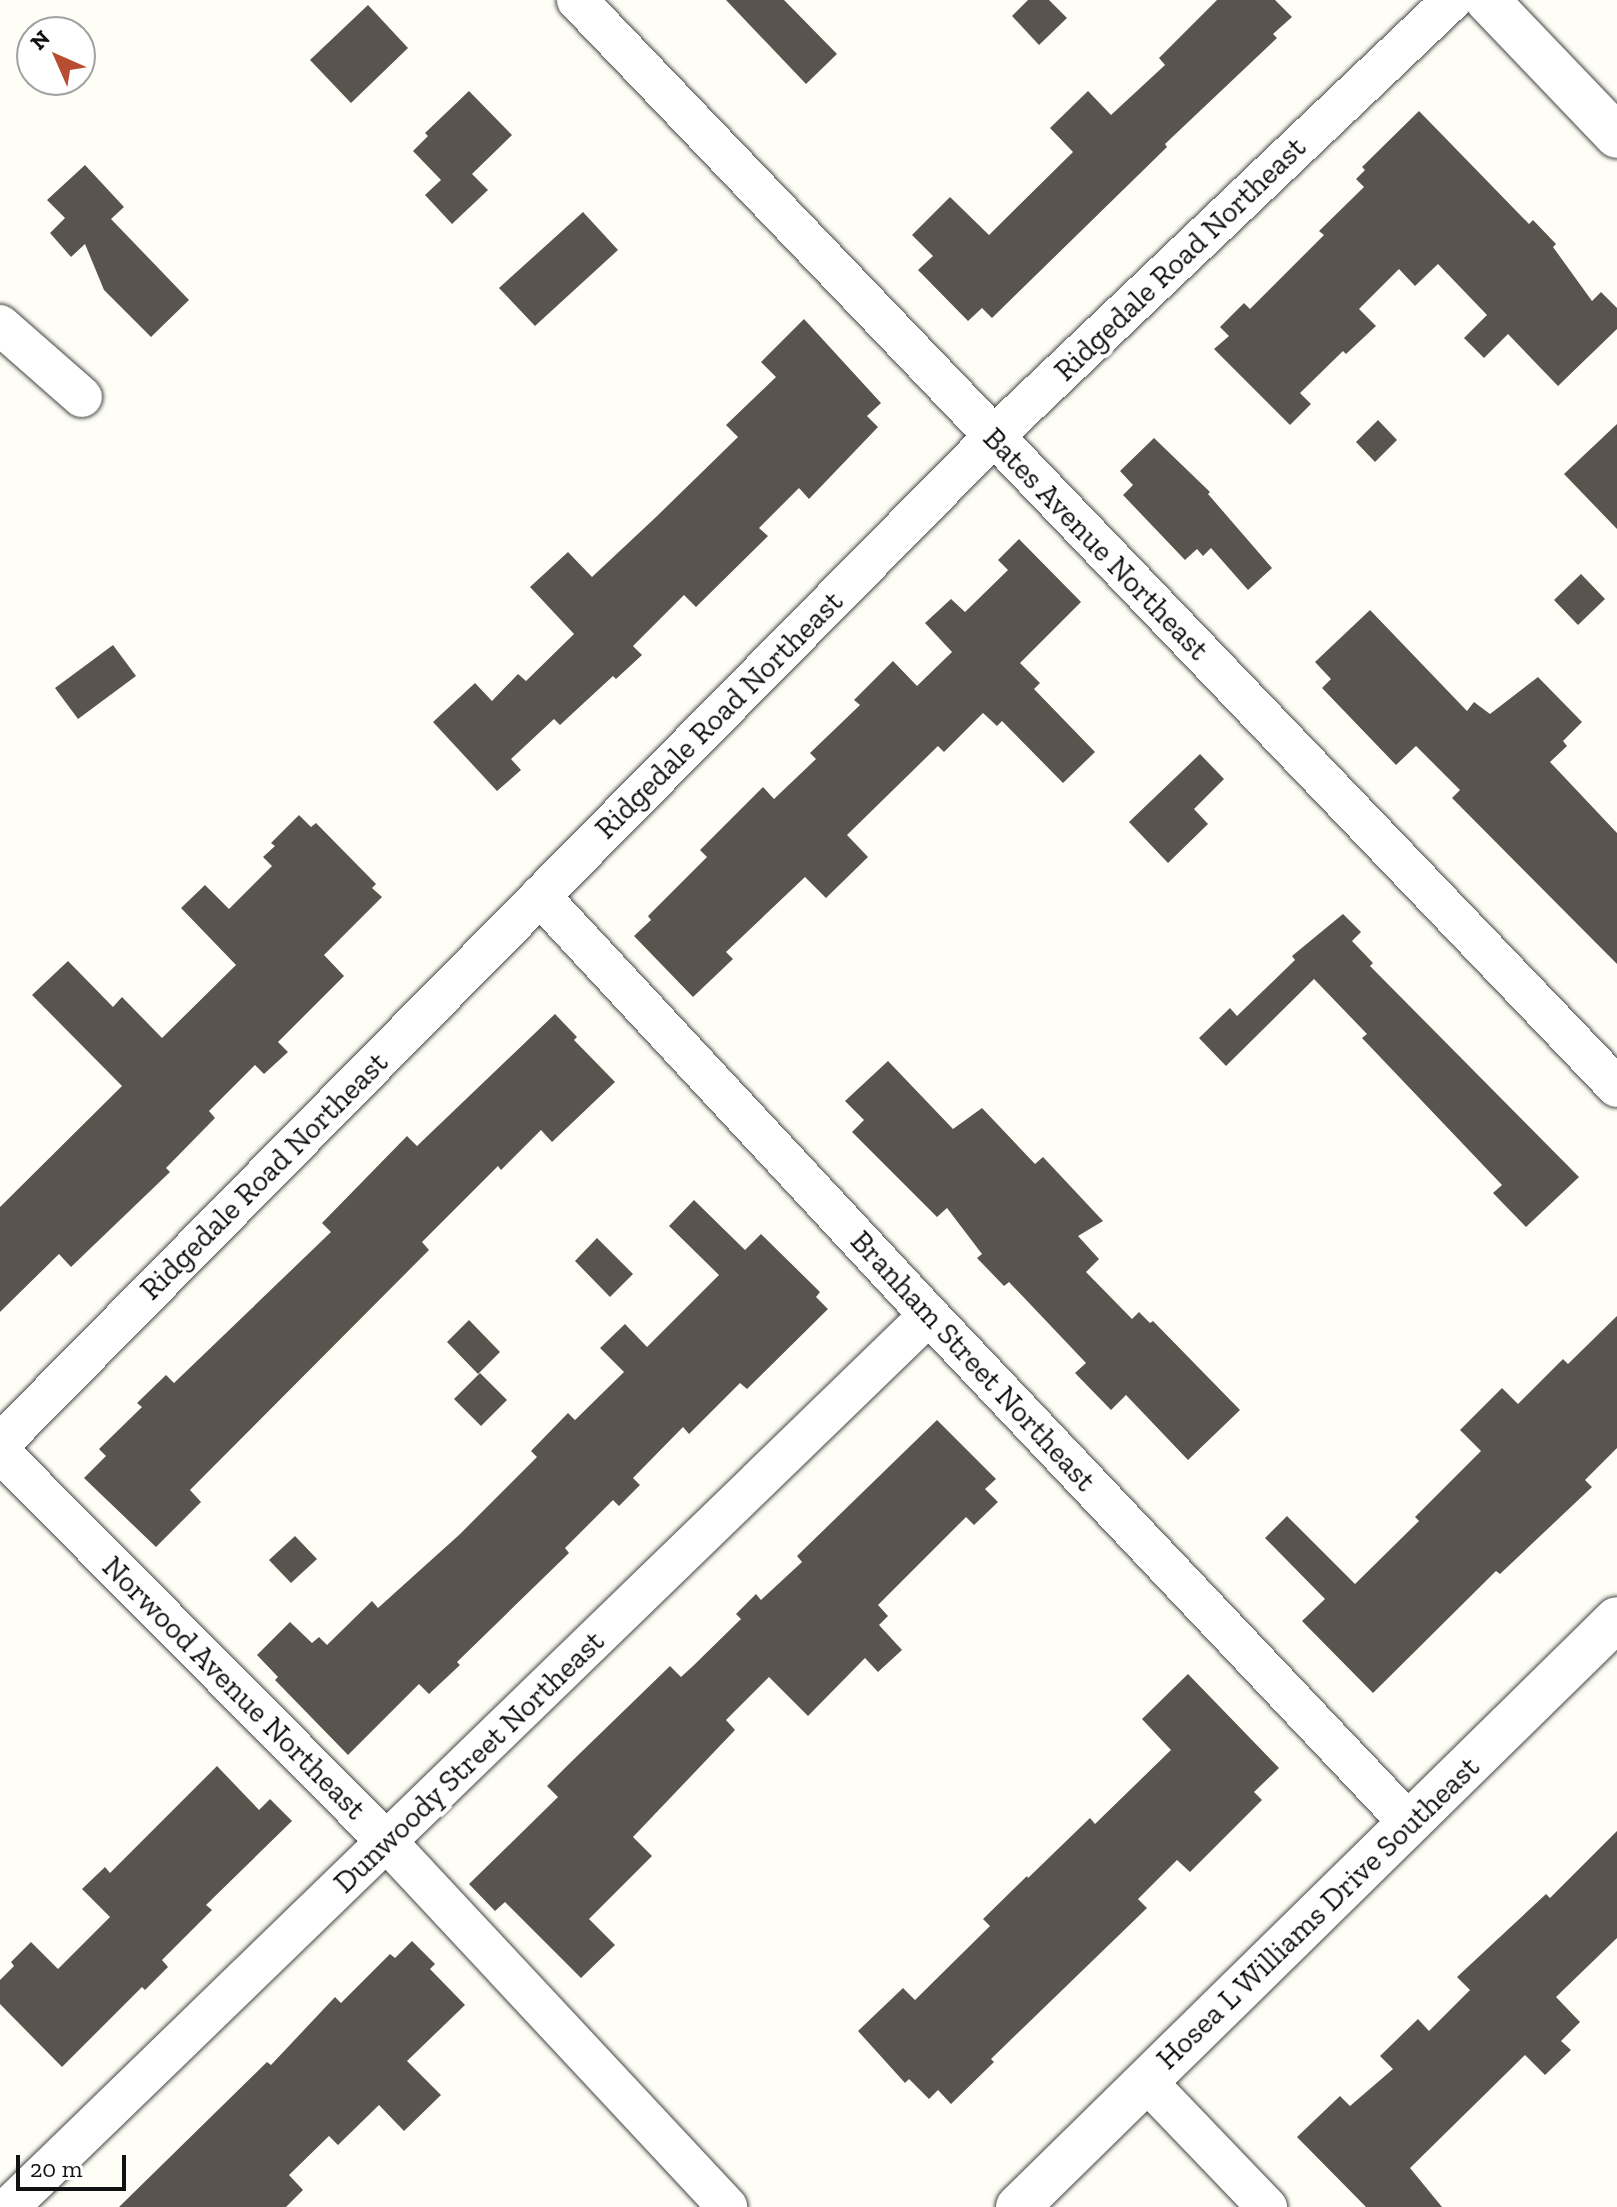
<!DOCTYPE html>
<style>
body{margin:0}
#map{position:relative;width:1617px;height:2207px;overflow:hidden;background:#fefef6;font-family:"Zilla Slab",serif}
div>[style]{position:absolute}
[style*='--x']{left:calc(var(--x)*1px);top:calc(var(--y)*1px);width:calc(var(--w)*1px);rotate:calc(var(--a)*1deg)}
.building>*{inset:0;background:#59554e}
.roads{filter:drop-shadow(0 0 2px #444) drop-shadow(0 0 2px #444)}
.minor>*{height:40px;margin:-20px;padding:0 20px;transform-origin:20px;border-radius:20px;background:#fff}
.tertiary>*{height:44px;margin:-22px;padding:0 22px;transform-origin:22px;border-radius:22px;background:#fff}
span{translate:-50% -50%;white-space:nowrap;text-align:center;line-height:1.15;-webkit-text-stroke:8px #fff;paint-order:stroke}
.street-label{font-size:30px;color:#111}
.north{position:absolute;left:16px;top:16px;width:80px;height:80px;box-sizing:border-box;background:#fff;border:2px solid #a0a0a0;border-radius:50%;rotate:315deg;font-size:22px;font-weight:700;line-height:32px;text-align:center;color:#111}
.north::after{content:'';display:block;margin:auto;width:28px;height:36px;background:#b84d32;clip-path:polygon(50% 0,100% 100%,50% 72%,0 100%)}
.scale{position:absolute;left:16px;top:2155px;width:110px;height:36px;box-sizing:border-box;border:4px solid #111;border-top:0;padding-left:10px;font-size:24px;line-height:28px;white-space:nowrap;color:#111;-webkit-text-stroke:6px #fff;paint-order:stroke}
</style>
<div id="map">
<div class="building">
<i style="clip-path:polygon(726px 0,784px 0,837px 54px,806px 84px)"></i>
<i style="clip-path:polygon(1028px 0,1049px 0,1067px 18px,1039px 45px,1012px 16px)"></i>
<i style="clip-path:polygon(1217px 0,1275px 0,1292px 17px,1273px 34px,1277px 38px,1165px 144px,1167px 147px,992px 318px,982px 308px,968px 321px,918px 270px,933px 256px,912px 235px,950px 197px,989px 235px,1073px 152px,1050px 128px,1088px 91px,1111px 115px,1165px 65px,1159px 58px)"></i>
<i style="clip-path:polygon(368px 5px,408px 48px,351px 103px,310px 60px)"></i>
<i style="clip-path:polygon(469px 91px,512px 135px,472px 174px,488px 190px,452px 224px,425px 195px,441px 180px,413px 151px,428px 136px,425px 133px)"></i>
<i style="clip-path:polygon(1419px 111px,1529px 224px,1533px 220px,1556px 244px,1553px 247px,1592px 301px,1601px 292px,1617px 308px,1617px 329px,1558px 386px,1508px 334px,1484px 358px,1464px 338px,1487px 315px,1438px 264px,1415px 286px,1399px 269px,1359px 309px,1376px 326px,1346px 354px,1343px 351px,1300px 393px,1311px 404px,1290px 425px,1214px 349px,1229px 336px,1220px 327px,1244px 303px,1250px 309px,1324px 235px,1319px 231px,1364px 187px,1356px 179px,1365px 170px,1362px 167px)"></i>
<i style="clip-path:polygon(85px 165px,124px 207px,111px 219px,189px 300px,151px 337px,104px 290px,85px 244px,71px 257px,50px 233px,65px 218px,47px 200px)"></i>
<i style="clip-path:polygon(583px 212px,618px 250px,535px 326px,499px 288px)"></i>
<i style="clip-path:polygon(804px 319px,881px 403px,867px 416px,878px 427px,809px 499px,799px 488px,759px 528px,768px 536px,696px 607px,684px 595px,633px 646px,642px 655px,616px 679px,613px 676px,560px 725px,554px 719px,511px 759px,521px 770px,497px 791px,433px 722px,475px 683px,492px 701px,518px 674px,526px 681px,574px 634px,530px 587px,568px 552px,592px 577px,655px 518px,738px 437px,726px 425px,776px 377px,761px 362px)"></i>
<i style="clip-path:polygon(1378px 420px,1397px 440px,1375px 462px,1356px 442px)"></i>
<i style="clip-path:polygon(1617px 424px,1617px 529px,1564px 474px)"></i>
<i style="clip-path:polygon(1154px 438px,1210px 492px,1208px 494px,1272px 568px,1248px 590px,1211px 548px,1203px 556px,1197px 549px,1185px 560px,1123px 495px,1133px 485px,1120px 471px)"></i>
<i style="clip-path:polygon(1019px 539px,1081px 602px,1020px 663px,1040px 683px,1034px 689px,1095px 752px,1063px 783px,1002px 721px,997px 726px,983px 713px,944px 752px,938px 746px,847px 835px,868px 857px,826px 898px,805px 877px,726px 952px,733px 959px,693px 997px,634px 936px,651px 920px,648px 916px,707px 857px,700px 850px,763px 787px,774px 799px,816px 759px,810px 753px,860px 705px,854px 700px,893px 661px,917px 686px,952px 652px,925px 623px,951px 599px,965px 612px,1008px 570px,998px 560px)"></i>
<i style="clip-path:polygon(1581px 574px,1605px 599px,1578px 625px,1554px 600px)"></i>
<i style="clip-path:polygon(1370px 610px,1467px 711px,1474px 702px,1490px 714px,1538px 677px,1582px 722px,1563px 741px,1567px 746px,1550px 762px,1617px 833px,1617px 964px,1452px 798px,1460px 790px,1416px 746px,1396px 765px,1322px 688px,1331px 679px,1315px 662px)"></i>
<i style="clip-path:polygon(113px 645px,136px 676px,78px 719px,55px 688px)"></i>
<i style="clip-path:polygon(1200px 754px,1224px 779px,1194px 809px,1208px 824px,1168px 863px,1129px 822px)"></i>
<i style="clip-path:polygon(299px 815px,311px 827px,316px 823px,376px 884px,372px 888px,382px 897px,324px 955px,344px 976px,278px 1042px,288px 1052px,264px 1074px,255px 1065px,209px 1111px,215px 1118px,166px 1168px,170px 1172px,71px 1267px,59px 1254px,0 1312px,0 1207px,122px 1086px,32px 995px,68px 961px,113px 1007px,122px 997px,162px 1038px,236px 965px,181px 908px,205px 885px,229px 909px,272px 866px,263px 857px,275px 846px,271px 843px)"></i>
<i style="clip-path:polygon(1343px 914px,1361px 932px,1352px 941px,1373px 963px,1370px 966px,1579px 1177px,1526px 1227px,1493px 1193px,1502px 1185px,1362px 1038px,1367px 1034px,1314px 979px,1226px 1066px,1199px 1038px,1230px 1008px,1237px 1016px,1295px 960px,1292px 956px)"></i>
<i style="clip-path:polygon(555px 1014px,577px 1037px,574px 1040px,615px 1082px,552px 1142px,541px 1130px,501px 1170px,498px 1166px,422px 1242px,429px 1250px,190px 1490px,201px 1502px,156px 1547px,84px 1478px,106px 1456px,99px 1449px,142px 1407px,137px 1403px,166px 1375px,174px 1383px,331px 1232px,322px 1223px,407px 1136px,417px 1146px)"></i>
<i style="clip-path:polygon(888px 1061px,953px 1129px,982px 1108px,1035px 1164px,1043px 1157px,1103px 1221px,1078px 1236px,1099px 1259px,1086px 1272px,1132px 1319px,1139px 1312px,1150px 1323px,1153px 1321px,1240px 1410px,1188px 1460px,1126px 1395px,1111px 1410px,1075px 1373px,1086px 1363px,1009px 1282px,1004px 1286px,977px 1258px,982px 1254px,947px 1208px,937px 1217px,852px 1132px,864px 1120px,845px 1101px)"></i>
<i style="clip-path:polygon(694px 1200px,745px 1250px,761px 1234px,820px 1292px,816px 1297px,828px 1309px,747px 1389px,740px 1383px,689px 1434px,683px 1427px,633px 1478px,640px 1485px,619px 1506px,613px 1500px,565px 1548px,569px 1553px,457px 1662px,460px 1665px,429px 1694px,419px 1684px,348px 1755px,275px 1680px,278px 1677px,257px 1655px,290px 1622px,312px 1643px,319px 1637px,327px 1645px,372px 1601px,378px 1608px,459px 1535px,537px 1457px,531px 1451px,568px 1413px,575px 1420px,624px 1372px,600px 1348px,625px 1324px,647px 1347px,719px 1275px,669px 1226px)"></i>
<i style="clip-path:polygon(597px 1238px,633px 1274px,610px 1297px,575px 1261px)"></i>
<i style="clip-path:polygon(1617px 1316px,1617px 1448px,1585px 1480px,1592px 1487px,1500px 1574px,1496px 1571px,1373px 1693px,1302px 1621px,1325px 1599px,1265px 1538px,1287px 1516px,1355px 1584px,1419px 1521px,1415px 1517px,1481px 1451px,1460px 1430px,1502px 1388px,1518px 1404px,1563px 1359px,1568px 1364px)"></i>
<i style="clip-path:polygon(469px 1320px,500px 1352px,478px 1374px,447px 1342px)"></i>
<i style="clip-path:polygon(480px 1373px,507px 1400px,481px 1426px,454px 1399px)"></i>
<i style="clip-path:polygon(937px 1420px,996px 1479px,985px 1489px,998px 1502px,974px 1525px,966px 1517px,878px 1605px,888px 1616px,879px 1625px,902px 1650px,878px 1672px,865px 1658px,808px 1716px,769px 1677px,726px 1720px,735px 1730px,633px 1837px,652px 1856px,589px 1919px,615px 1945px,581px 1978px,505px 1902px,495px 1911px,469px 1884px,558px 1797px,547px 1786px,571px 1762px,670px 1666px,681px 1677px,693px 1666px,741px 1619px,736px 1614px,756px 1594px,761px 1600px,802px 1562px,797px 1556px)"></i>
<i style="clip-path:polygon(295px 1536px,317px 1559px,291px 1583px,269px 1560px)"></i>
<i style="clip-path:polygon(1188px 1674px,1279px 1768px,1254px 1792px,1262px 1800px,1190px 1872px,1177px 1860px,1138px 1899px,1147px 1908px,991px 2059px,994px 2062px,951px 2104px,938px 2090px,929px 2099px,909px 2079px,905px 2083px,858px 2031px,903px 1988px,915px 2000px,990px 1926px,983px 1919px,1027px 1876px,1028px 1878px,1090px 1818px,1095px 1824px,1171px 1750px,1142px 1719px)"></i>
<i style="clip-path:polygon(217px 1766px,259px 1810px,270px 1799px,292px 1821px,206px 1905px,212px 1910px,162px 1960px,168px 1967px,145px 1990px,142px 1987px,62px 2067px,0 2004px,0 1980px,14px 1966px,11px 1962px,31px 1942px,58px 1969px,110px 1917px,82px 1889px,105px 1867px,110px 1873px)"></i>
<i style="clip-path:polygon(1617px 1831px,1617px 1938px,1556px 1997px,1580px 2022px,1561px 2041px,1571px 2050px,1545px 2075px,1525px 2055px,1410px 2168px,1442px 2207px,1366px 2207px,1297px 2137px,1340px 2096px,1350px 2106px,1393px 2069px,1380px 2056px,1418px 2019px,1429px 2031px,1470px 1990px,1457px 1977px,1546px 1894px,1550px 1898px)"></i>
<i style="clip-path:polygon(412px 1941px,435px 1964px,430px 1969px,465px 2005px,407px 2061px,441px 2095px,404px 2131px,379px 2105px,338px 2145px,329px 2136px,289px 2175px,303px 2190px,286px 2207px,119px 2207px,267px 2062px,271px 2065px,335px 1997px,341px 2003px,390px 1954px,395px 1958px)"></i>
</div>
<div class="roads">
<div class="minor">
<i style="--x:577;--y:0;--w:1504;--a:46.27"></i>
<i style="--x:0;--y:325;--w:109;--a:41.3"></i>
<i style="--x:540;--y:896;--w:572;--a:47.13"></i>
<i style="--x:929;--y:1315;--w:699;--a:46.62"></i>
<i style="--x:0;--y:1444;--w:1414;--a:-45.4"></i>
<i style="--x:993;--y:437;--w:634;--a:-43.59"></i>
<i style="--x:0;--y:1452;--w:549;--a:45.22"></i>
<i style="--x:387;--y:1842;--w:499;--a:47"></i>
<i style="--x:1146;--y:2081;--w:175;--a:46.2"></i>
<i style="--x:9;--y:2207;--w:1281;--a:-44.11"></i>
</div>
<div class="tertiary">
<i style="--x:1487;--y:0;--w:188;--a:46.3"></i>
<i style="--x:1018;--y:2207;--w:839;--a:-44.47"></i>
</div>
</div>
<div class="street-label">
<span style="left:1180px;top:259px;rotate:-44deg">Ridgedale Road Northeast</span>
<span style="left:1096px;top:544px;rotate:46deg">Bates Avenue Northeast</span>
<span style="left:719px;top:715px;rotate:-45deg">Ridgedale Road Northeast</span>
<span style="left:264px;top:1176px;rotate:-45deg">Ridgedale Road Northeast</span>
<span style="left:973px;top:1361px;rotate:47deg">Branham Street Northeast</span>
<span style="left:234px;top:1688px;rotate:45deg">Norwood Avenue Northeast</span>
<span style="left:469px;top:1762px;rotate:-44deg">Dunwoody Street Northeast</span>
<span style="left:1318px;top:1913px;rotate:-44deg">Hosea L Williams Drive Southeast</span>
</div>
<div class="north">N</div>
<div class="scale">20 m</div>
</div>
